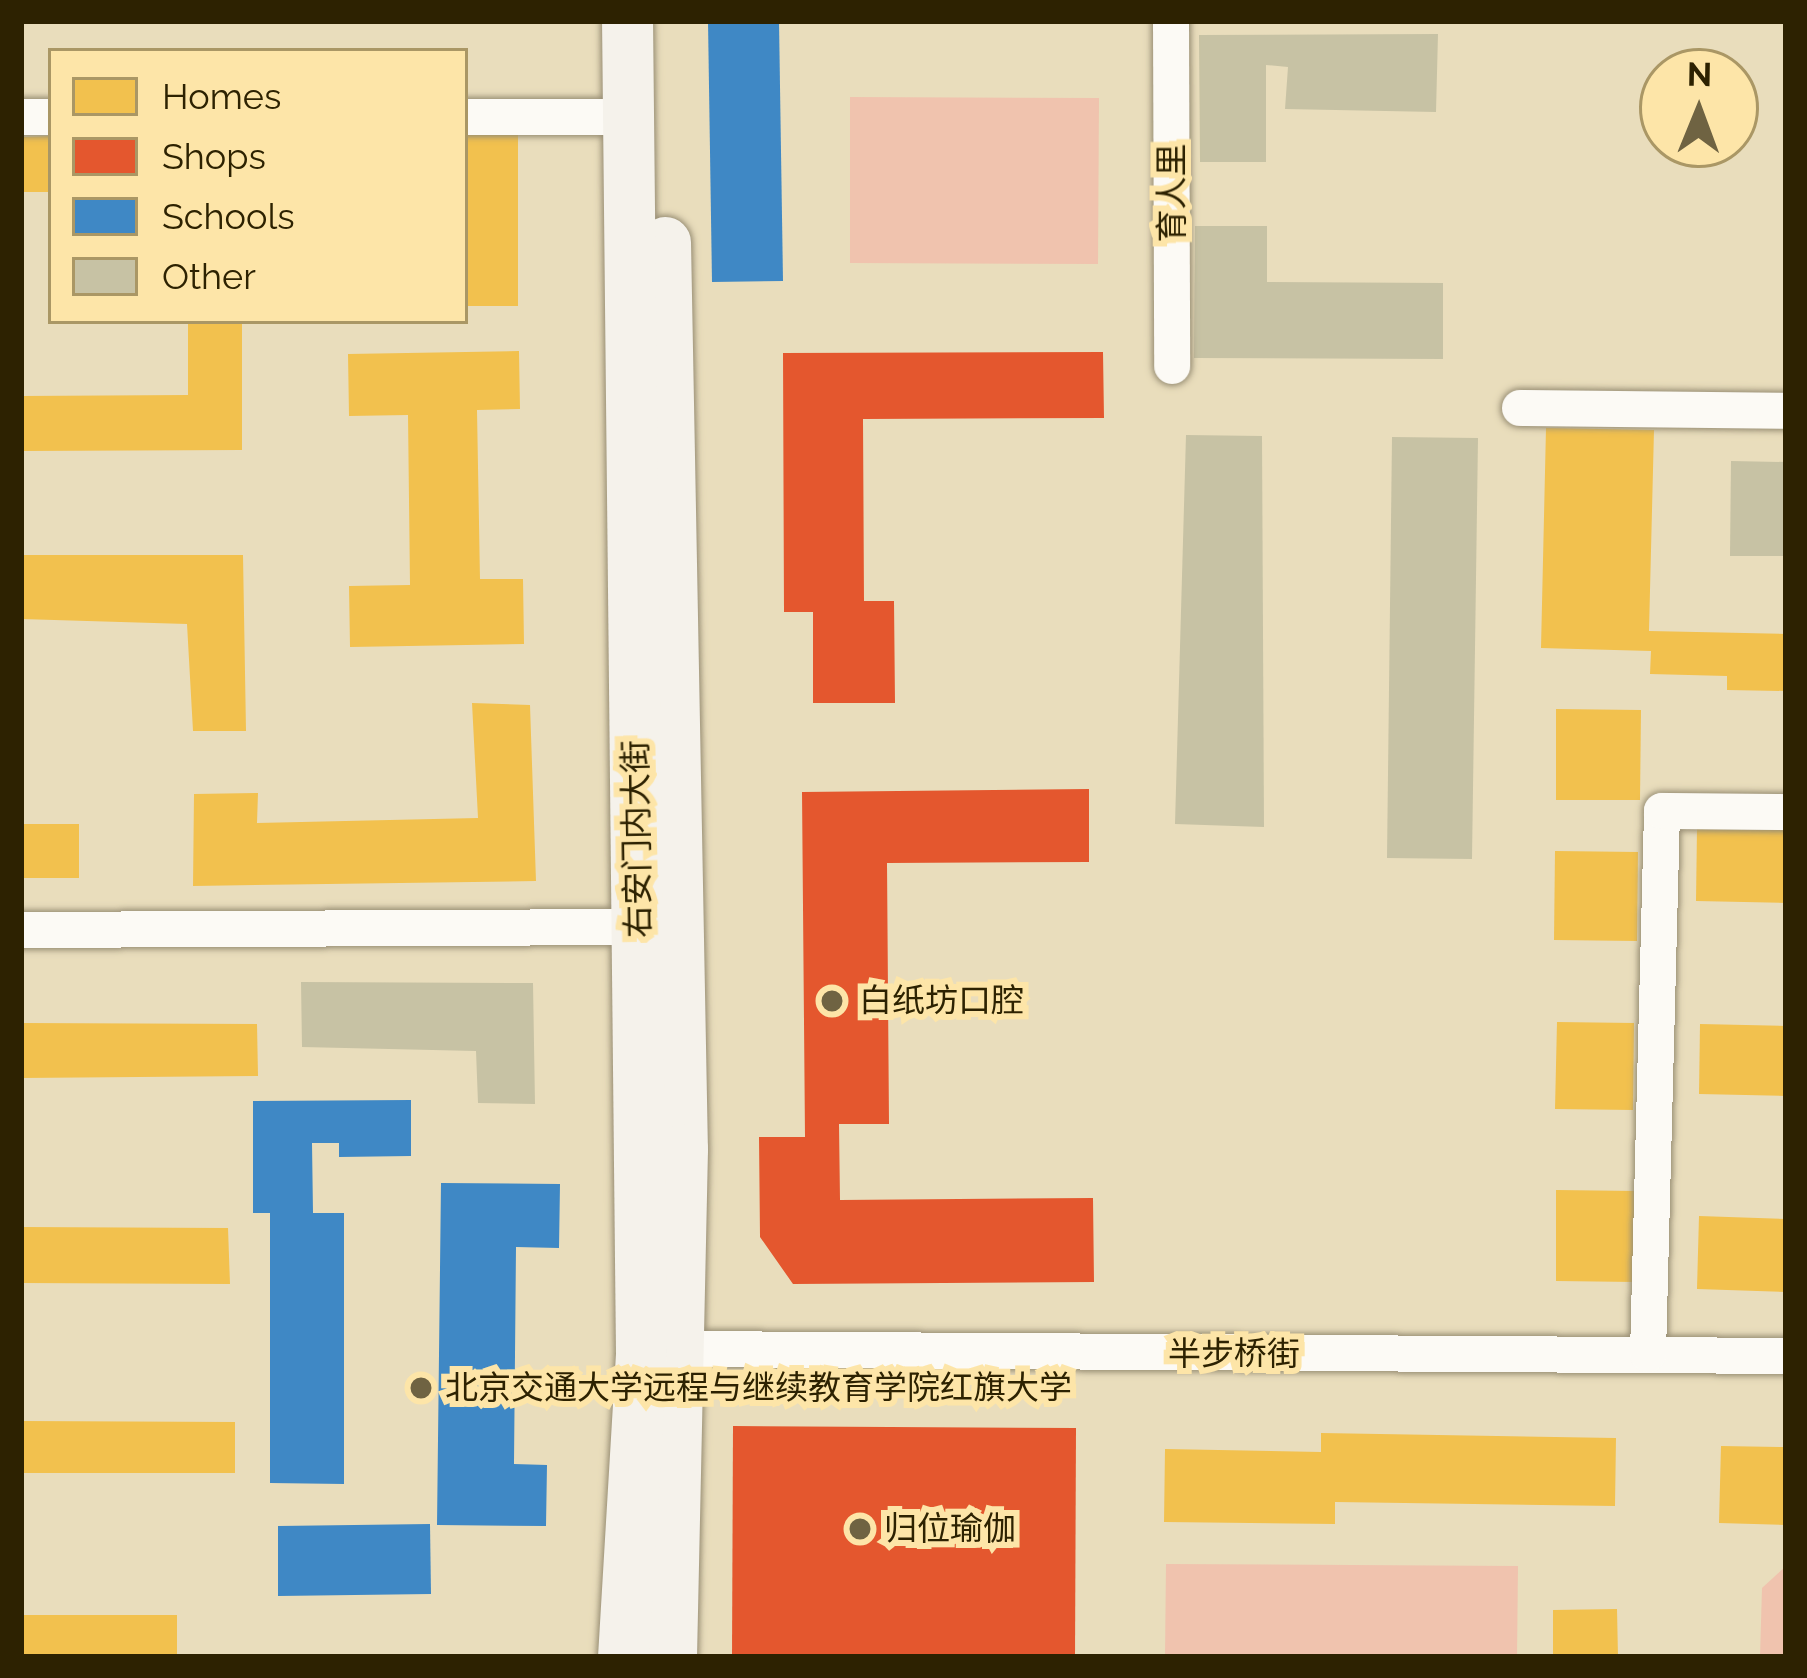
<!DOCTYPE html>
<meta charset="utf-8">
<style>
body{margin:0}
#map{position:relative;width:1807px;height:1678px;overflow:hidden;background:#e9ddbc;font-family:Raleway,"Noto Sans SC",sans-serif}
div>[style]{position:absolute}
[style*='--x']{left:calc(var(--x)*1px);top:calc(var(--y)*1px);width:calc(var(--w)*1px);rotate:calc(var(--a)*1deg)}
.green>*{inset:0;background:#f0c3ae}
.homes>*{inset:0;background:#f2c14e}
.shops>*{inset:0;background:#e4572e}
.schools>*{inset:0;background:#3f88c5}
.building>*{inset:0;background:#c7c2a4}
.roads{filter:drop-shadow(0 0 3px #998f75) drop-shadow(0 0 3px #998f75)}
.minor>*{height:36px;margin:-18px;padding:0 18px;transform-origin:18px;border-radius:18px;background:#fcfaf5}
.secondary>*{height:51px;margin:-25.5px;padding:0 25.5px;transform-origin:25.5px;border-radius:25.5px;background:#f5f2eb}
.dots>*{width:33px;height:33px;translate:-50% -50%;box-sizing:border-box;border:6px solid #fde5a8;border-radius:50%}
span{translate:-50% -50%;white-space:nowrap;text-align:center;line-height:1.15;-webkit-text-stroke:12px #fde5a8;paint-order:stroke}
.street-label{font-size:33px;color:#2d2201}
.poi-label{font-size:33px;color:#2d2201}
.left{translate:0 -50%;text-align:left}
.frame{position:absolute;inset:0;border:24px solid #2d2201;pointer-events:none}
.legend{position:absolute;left:48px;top:48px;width:420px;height:276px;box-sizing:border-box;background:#fde5a8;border:3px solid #aa9765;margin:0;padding:15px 21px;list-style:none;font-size:36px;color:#2d2201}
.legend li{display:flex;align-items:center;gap:24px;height:60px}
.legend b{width:60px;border:3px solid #aa9765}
.north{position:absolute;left:1639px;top:48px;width:120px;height:120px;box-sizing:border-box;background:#fde5a8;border:3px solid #aa9765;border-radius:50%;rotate:1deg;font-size:33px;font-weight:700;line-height:48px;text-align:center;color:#2d2201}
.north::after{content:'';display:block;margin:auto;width:42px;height:54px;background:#6f6342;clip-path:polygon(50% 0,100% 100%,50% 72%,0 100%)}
</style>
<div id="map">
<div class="green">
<i style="clip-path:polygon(850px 97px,1099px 98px,1098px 264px,850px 263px)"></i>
<i style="clip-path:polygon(1166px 1564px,1518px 1566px,1517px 1657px,1165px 1657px)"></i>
<i style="clip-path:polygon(1786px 1566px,1786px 1657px,1760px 1657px,1762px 1588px)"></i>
</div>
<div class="homes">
<i style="clip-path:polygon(465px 133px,518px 133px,518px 306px,465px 306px)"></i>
<i style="clip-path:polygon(51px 136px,51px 192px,21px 192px,21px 137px)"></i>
<i style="clip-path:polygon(188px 321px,242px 321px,242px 450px,21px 451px,21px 396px,188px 395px)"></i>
<i style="clip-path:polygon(519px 351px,520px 409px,477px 410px,480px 579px,523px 579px,524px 644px,350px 647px,349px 586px,410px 585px,408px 415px,349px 416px,348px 354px)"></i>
<i style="clip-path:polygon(1546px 428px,1654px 430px,1649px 631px,1786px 634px,1786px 691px,1727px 690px,1727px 676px,1650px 674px,1651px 651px,1541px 648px)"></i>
<i style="clip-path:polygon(21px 555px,243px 555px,246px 731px,193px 731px,187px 624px,21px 619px)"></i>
<i style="clip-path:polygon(472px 703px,530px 705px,536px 881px,193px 886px,194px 794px,258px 793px,257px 823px,478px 818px)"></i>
<i style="clip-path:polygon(1556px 709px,1641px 710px,1640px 800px,1556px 800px)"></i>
<i style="clip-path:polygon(21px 824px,79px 824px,79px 878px,21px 878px)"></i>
<i style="clip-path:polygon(1697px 829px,1786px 830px,1786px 903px,1696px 901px)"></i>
<i style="clip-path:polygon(1555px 851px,1638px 852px,1637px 941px,1554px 940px)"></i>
<i style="clip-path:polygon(1557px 1022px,1634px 1023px,1633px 1110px,1555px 1109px)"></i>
<i style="clip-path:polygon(21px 1023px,257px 1024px,258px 1076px,21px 1078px)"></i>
<i style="clip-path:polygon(1700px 1024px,1786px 1026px,1786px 1096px,1699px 1094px)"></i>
<i style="clip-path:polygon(1556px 1190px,1636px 1191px,1635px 1282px,1556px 1281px)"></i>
<i style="clip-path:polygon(1699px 1216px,1786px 1219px,1786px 1292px,1697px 1289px)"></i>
<i style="clip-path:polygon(21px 1227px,228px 1228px,230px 1284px,21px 1283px)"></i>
<i style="clip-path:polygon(21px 1421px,235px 1422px,235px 1473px,21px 1473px)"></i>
<i style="clip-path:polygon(1321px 1433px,1616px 1438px,1615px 1506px,1335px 1502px,1335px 1524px,1164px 1522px,1165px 1449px,1321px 1452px)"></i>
<i style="clip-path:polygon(1721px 1446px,1786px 1447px,1786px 1525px,1719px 1523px)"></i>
<i style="clip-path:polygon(1617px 1609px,1618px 1657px,1553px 1657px,1553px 1610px)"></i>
<i style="clip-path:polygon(21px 1615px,177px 1615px,177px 1657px,21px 1657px)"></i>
</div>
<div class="shops">
<i style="clip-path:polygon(1103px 352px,1104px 418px,863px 419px,864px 601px,894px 601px,895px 703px,813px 703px,813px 612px,784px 612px,783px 353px)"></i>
<i style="clip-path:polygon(1089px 789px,1089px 862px,887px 863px,889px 1124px,839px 1124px,840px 1200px,1093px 1198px,1094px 1282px,793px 1284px,760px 1237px,759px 1137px,805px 1137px,802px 792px)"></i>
<i style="clip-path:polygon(733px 1426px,1076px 1428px,1075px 1657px,732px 1657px)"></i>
</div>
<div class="schools">
<i style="clip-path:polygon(708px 21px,779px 21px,783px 281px,712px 282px)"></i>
<i style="clip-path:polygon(411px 1100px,411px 1156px,339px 1157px,339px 1143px,312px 1143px,313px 1213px,344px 1213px,344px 1484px,270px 1483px,270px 1213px,253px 1213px,253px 1101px)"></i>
<i style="clip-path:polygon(441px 1183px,560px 1184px,559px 1248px,516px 1247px,514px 1464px,547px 1465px,546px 1526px,437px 1525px)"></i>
<i style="clip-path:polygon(430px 1524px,431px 1594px,278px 1596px,278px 1526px)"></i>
</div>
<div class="building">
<i style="clip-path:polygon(1438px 34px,1436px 112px,1285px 109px,1288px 67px,1266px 65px,1266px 162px,1200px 162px,1199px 35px)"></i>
<i style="clip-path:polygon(1195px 226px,1267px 226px,1267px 282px,1443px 283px,1443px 359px,1194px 358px)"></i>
<i style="clip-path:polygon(1186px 435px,1262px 436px,1264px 827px,1175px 824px)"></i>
<i style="clip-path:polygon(1392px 437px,1478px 438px,1472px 859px,1387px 858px)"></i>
<i style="clip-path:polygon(1731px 461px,1786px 462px,1786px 556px,1730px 556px)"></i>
<i style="clip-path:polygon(301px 982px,533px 983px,535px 1104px,478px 1103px,476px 1051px,302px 1047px)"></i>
</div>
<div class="roads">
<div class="minor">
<i style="--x:1171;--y:21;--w:345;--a:89.8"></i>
<i style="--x:21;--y:117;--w:30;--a:0"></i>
<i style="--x:465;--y:117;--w:163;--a:0"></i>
<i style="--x:1520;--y:408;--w:266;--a:0.6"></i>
<i style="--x:21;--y:930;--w:618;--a:-0.28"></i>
<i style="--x:681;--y:1349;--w:1105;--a:0.36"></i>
<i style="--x:1648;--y:1354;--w:543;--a:-88.52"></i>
<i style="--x:1662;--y:811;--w:124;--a:0.5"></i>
</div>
<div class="secondary">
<i style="--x:665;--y:242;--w:907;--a:88.93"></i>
<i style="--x:682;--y:1149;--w:508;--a:91.24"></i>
<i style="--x:623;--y:1657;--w:304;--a:-86.6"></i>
<i style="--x:641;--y:1354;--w:1333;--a:-90.6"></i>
</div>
</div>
<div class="dots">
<i style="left:832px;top:1001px;background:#6f6342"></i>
<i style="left:421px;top:1388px;background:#6f6342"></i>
<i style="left:860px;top:1529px;background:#6f6342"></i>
</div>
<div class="street-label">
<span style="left:1172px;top:193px;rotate:-90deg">育人里</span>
<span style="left:637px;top:839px;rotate:-91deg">右安门内大街</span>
<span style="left:1234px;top:1354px">半步桥街</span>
</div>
<div class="poi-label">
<span class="left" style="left:859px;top:1001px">白纸坊口腔</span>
<span class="left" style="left:445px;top:1388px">北京交通大学远程与继续教育学院红旗大学</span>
<span class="left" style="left:884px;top:1529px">归位瑜伽</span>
</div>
<div class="frame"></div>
<ul class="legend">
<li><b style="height:33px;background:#f2c14e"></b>Homes</li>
<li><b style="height:33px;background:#e4572e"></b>Shops</li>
<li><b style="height:33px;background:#3f88c5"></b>Schools</li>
<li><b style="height:33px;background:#c7c2a4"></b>Other</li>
</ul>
<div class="north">N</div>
</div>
